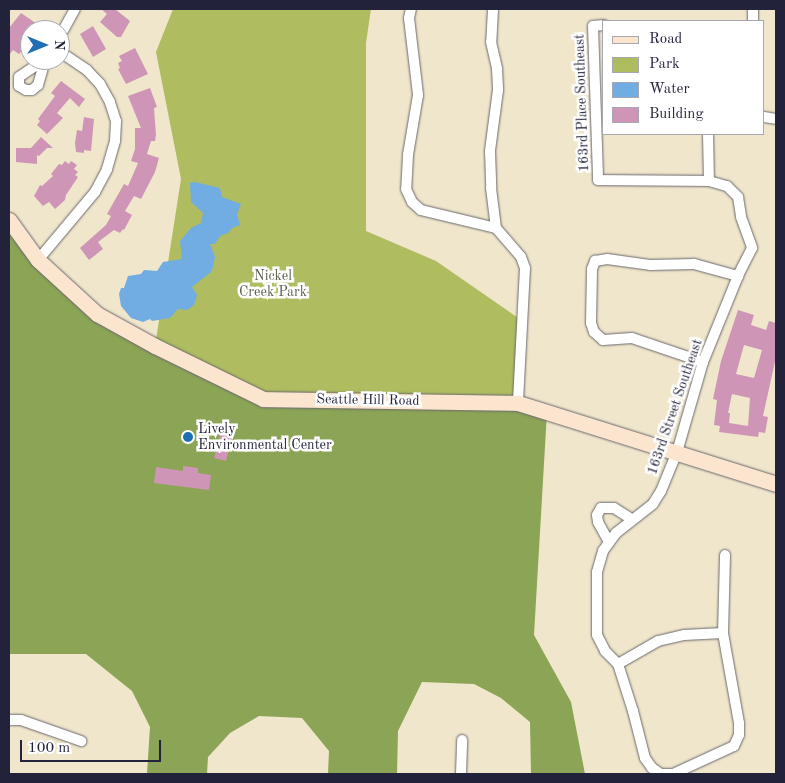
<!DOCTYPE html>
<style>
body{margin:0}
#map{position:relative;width:785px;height:783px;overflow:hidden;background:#efe6cb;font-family:"Old Standard TT",serif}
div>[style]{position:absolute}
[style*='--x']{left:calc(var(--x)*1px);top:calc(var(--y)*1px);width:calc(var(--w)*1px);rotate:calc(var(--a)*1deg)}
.green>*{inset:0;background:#afbd60}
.forest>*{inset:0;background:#8ba456}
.water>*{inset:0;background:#71ace2}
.building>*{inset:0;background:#cf95b7}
.roads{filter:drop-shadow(0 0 1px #6a676d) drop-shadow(0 0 1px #6a676d)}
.street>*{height:10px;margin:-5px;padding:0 5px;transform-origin:5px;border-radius:5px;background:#fff}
.secondary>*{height:15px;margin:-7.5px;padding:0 7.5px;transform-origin:7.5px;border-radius:7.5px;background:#fbe5cf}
.dots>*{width:14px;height:14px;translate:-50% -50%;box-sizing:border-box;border:2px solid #fff;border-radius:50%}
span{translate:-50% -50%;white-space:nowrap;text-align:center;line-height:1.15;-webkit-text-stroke:5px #fff;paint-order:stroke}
.street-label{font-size:14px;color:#22223b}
.park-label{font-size:14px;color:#5a604a}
.poi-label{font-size:14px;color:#22223b}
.left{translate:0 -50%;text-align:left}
.frame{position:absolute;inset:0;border:10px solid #22223b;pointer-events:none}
.legend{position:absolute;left:602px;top:20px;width:162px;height:115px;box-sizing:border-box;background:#fff;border:1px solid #a7a7b1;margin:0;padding:6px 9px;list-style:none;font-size:15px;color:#22223b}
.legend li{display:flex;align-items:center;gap:10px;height:25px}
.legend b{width:25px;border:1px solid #a7a7b1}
.north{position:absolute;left:20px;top:20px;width:50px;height:50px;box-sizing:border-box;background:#fff;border:1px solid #a7a7b1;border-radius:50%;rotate:90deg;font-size:14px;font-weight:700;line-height:20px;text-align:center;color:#22223b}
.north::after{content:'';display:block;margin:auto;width:18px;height:22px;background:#1f6fb2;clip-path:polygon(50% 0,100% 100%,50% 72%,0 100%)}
.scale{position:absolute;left:20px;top:740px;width:141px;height:22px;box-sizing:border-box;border:2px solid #22223b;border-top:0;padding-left:6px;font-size:15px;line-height:18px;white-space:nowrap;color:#22223b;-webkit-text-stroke:4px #fff;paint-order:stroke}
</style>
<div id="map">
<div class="green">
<i style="clip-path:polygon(173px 9px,371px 9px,366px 43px,366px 231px,436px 261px,524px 322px,518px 403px,263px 399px,155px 346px,181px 179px,156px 52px)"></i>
</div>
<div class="forest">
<i style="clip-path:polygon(9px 220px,97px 314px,263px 399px,518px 403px,547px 412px,534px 635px,571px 702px,585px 774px,531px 774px,530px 722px,501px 698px,474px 684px,422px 682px,398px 731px,397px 774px,328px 774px,329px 751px,302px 718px,259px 716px,230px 733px,208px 757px,207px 774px,147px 774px,150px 727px,132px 691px,86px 654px,9px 654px)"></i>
</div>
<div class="water">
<i style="clip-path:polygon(195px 182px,220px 188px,222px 197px,241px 204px,237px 214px,240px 225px,232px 228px,228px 233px,220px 236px,215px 244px,210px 244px,215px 257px,213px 267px,211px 272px,192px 287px,197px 295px,194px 305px,187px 310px,178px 309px,170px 318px,152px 321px,150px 319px,143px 322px,131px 318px,121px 306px,119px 294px,121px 288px,124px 288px,128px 276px,141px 274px,144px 270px,157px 271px,163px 262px,182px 259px,180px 241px,191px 228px,201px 223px,203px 213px,191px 202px,190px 183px)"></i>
</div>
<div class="building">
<i style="clip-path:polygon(101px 9px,115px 9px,130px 21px,121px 37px,117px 37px,100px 22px,107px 14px)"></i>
<i style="clip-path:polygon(21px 13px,40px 26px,36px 30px,30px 30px,30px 41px,19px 54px,13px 50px,9px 55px,9px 28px)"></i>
<i style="clip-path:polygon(93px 26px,106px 49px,93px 57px,80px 34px)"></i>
<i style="clip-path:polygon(135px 48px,148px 74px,126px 84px,118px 69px,120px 68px,118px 63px,122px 61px,119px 56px)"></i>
<i style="clip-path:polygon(61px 81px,85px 99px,79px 107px,70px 98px,57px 113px,63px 118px,47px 134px,37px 125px,40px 121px,38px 119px,55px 96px,51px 93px)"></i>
<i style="clip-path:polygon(150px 88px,157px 107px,154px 108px,156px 135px,155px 141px,151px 141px,147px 154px,159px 158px,155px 172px,141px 199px,134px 196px,125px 211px,132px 215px,124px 230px,123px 229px,120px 233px,114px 230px,98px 242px,103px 249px,89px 260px,80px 248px,106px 225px,111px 216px,107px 214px,124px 184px,128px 186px,138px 163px,131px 161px,135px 149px,135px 128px,141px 128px,128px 96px)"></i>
<i style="clip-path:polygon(84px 117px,94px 119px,91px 151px,84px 150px,84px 153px,76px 152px,75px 143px,77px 130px,82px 131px)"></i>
<i style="clip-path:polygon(41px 137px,53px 148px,47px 148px,39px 156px,37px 155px,37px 164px,16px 162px,16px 148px,31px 148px)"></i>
<i style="clip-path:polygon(65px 161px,69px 164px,71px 161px,77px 165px,74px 169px,78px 172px,75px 175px,78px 177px,66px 195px,65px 200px,55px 209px,49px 202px,43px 206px,34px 196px,40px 185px,42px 186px,53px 176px,51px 174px,59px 164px,62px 165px)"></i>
<i style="clip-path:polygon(evenodd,738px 310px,754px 315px,751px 325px,766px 330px,769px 321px,776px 323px,776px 357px,763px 416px,768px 417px,765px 433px,759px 432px,758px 437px,719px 432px,720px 426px,714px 425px,717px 400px,713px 399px,721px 361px,738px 310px,744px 345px,762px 350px,754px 378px,736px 374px,744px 345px,738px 310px,732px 394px,750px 398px,748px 426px,729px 423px,730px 413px,728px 413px,732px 394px)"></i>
<i style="clip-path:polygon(223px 424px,235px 428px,226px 461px,214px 458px)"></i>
<i style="clip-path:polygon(183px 466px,198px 468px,198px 473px,211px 475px,209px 490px,154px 483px,156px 467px,183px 471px)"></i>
</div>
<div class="roads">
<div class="street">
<i style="--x:411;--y:9;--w:9;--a:103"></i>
<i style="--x:409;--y:18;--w:78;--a:83.3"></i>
<i style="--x:418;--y:95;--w:61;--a:99.5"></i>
<i style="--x:408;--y:155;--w:34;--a:93"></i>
<i style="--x:406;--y:189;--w:14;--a:65"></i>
<i style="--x:412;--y:202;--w:12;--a:42"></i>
<i style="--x:421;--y:210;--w:77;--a:13.5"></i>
<i style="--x:493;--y:9;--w:33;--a:93"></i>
<i style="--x:491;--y:42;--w:28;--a:77"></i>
<i style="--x:497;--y:69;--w:21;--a:87"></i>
<i style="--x:498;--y:90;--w:62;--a:97.5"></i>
<i style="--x:490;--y:151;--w:37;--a:88"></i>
<i style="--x:491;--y:188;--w:40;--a:82.9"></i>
<i style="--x:496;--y:228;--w:38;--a:49"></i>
<i style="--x:521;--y:257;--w:12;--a:70"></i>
<i style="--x:525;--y:268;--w:135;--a:93"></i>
<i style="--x:753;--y:21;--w:12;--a:-90"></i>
<i style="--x:604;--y:25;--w:11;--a:175"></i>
<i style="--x:593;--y:26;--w:154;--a:88.1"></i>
<i style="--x:598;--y:180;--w:111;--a:0.5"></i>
<i style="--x:60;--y:36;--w:31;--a:-61"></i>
<i style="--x:44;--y:60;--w:30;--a:146"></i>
<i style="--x:19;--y:77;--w:9;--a:90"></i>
<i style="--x:19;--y:86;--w:8;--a:30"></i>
<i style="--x:26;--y:90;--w:6;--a:0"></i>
<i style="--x:32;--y:90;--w:8;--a:-40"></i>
<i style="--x:38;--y:85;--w:26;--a:-74"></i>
<i style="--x:764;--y:117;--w:12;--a:9"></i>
<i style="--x:708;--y:134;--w:47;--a:88.8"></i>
<i style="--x:709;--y:181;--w:19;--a:16"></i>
<i style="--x:727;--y:186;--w:16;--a:45"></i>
<i style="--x:738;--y:197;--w:20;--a:81"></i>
<i style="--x:741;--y:217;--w:33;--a:70"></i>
<i style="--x:752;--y:248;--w:31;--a:117"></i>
<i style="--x:738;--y:276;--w:93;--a:112.1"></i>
<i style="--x:703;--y:362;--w:94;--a:106.1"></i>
<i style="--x:677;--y:452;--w:42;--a:112.3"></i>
<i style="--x:661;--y:491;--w:15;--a:122"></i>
<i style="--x:653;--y:504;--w:47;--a:141.9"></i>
<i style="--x:616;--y:533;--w:22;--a:126"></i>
<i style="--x:603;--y:551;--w:22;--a:106"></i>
<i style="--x:597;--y:572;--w:63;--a:90"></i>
<i style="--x:597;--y:635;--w:18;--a:63"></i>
<i style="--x:605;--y:651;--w:18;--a:45"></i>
<i style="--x:618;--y:664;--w:49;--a:72.3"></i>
<i style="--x:633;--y:711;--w:49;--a:75.7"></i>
<i style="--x:645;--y:758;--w:12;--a:55"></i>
<i style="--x:652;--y:768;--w:11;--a:34"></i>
<i style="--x:661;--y:774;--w:12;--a:0"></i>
<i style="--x:673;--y:774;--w:67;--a:-24.7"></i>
<i style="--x:734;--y:746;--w:12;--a:-66"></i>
<i style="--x:739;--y:735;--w:12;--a:-90"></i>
<i style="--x:739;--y:723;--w:91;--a:-100.1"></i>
<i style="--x:723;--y:633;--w:78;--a:-88.5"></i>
<i style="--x:38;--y:260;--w:89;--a:-50"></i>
<i style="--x:95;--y:192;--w:26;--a:-62"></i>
<i style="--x:107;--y:169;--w:29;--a:-74"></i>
<i style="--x:115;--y:141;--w:20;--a:-87"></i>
<i style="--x:116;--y:121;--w:20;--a:-108"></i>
<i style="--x:110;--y:102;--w:21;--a:-119"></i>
<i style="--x:100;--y:84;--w:19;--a:-133"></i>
<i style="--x:87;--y:70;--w:32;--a:-146"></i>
<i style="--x:703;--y:362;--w:75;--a:-161.3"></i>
<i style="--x:632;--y:338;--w:29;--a:176"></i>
<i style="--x:603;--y:340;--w:12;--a:-138"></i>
<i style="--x:594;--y:332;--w:9;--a:-108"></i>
<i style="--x:591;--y:323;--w:54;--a:-88.9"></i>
<i style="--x:592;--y:269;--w:9;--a:-69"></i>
<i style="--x:595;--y:261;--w:12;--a:-9"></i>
<i style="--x:607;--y:259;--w:43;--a:7.9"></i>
<i style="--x:650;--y:265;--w:44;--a:-1.3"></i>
<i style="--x:694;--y:264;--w:46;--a:15.3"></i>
<i style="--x:609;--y:542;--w:23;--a:-119"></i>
<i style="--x:598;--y:522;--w:7;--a:-98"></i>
<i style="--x:597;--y:515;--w:8;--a:-60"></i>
<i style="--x:601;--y:508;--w:13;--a:0"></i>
<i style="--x:614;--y:508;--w:22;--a:32"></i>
<i style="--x:618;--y:664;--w:46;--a:-29.9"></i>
<i style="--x:658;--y:641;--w:27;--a:-13"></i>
<i style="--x:684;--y:635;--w:39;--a:-3"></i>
<i style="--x:9;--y:720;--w:12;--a:0"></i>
<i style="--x:21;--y:720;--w:64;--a:19.3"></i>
<i style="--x:461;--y:774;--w:34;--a:-88"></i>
</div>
<div class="secondary">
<i style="--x:9;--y:220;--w:49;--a:54.1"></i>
<i style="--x:38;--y:260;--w:80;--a:42.5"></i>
<i style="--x:97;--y:314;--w:66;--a:28.9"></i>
<i style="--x:155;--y:346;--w:120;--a:26.1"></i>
<i style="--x:263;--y:399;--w:255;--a:0.9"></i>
<i style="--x:518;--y:403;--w:270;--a:17.4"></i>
</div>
</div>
<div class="dots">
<i style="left:188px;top:437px;background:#1f6fb2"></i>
</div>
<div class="street-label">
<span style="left:582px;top:103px;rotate:-92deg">163rd Place Southeast</span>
<span style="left:368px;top:400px;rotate:1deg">Seattle Hill Road</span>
<span style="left:675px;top:407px;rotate:-71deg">163rd Street Southeast</span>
</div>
<div class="park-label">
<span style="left:273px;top:284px">Nickel<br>Creek Park</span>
</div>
<div class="poi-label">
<span class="left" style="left:198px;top:437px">Lively<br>Environmental Center</span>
</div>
<div class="frame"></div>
<ul class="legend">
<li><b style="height:6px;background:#fbe5cf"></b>Road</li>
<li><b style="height:14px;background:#afbd60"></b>Park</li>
<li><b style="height:14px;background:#71ace2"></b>Water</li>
<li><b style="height:14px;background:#cf95b7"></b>Building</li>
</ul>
<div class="north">N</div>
<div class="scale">100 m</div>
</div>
